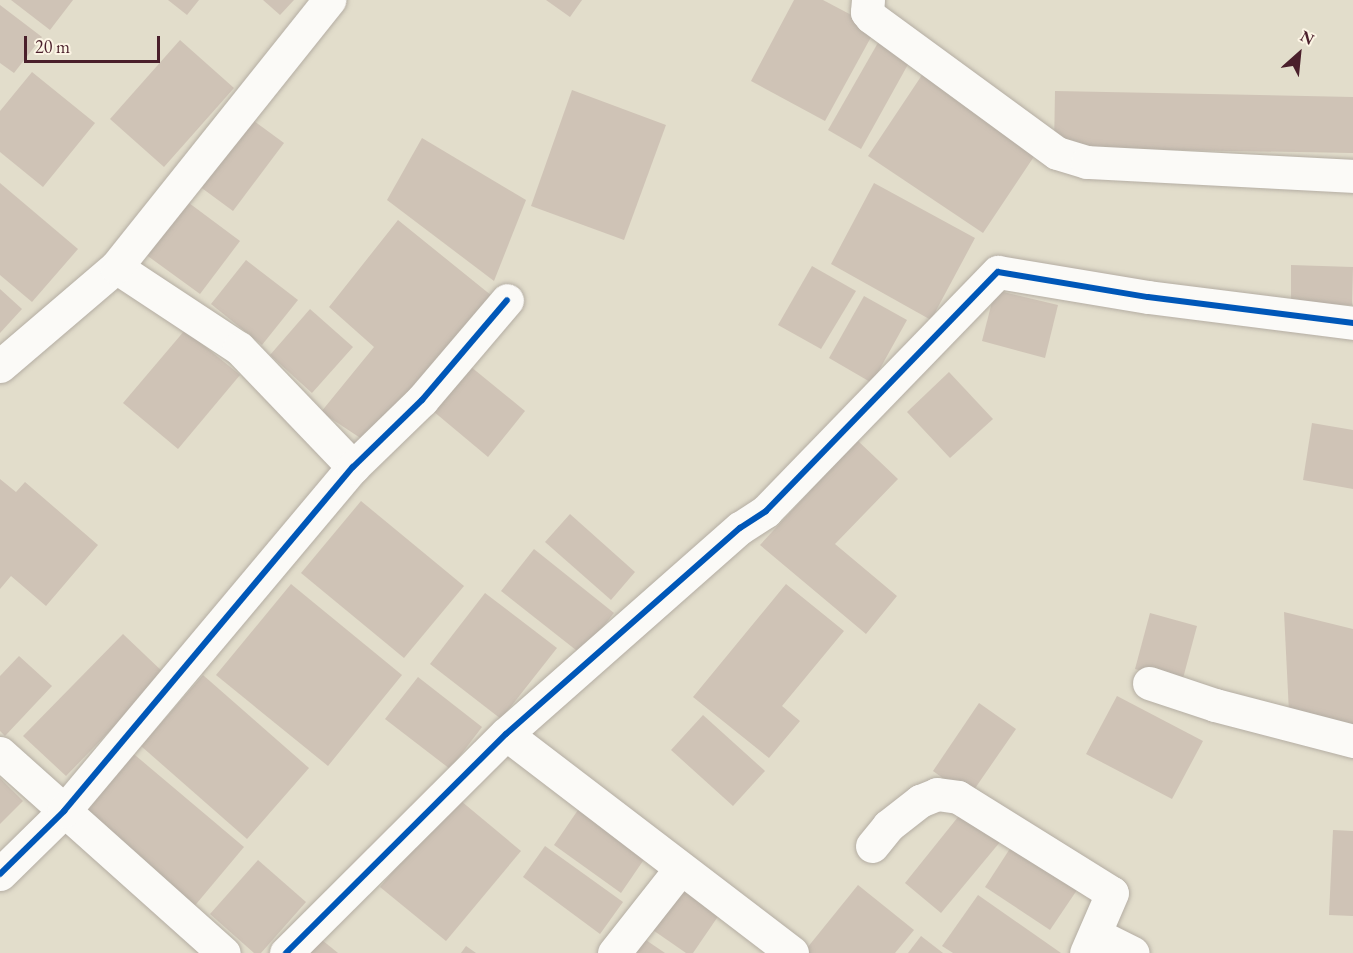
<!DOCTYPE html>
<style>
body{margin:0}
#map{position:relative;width:1353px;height:953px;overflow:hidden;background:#e2ddcb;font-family:"EB Garamond",serif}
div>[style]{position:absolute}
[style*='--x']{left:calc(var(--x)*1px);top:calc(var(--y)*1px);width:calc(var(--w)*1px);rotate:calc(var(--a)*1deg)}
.building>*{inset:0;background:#cfc3b6}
.roads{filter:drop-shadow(0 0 2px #b4ada3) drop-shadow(0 0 2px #b4ada3)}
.minor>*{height:33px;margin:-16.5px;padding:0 16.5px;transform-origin:16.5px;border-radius:16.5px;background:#fbfaf7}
.cycleway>*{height:6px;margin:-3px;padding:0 3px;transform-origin:3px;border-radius:3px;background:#0057b8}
span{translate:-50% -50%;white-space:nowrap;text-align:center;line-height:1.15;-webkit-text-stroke:4.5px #fcf5e5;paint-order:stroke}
.north{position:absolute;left:1269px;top:24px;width:60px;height:60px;-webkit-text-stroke:4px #fcf5e5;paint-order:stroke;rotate:27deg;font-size:16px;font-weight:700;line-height:24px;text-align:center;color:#4a1f2b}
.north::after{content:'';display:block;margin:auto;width:21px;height:27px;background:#4a1f2b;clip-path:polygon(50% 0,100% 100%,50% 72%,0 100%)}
.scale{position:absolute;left:24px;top:36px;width:136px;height:27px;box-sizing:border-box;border:3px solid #4a1f2b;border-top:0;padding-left:8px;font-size:18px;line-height:21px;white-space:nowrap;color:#4a1f2b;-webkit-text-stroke:4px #fcf5e5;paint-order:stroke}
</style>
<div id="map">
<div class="building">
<i style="clip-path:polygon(11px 0,73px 0,50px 30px)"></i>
<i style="clip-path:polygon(168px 0,199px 0,187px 15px)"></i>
<i style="clip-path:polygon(263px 0,294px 0,280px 15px)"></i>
<i style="clip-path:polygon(546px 0,582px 0,570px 17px)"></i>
<i style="clip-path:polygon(794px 0,823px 0,876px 28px,825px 121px,751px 81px)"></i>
<i style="clip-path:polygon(0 5px,42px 37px,14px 73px,0 63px)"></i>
<i style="clip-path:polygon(180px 40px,234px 88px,164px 167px,110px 119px)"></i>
<i style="clip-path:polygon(879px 41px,911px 59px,861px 149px,828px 130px)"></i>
<i style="clip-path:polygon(32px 72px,95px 123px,43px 187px,0 152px,0 111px)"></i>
<i style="clip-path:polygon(922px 75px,1037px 152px,983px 233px,868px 156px)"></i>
<i style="clip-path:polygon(572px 90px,666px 125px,624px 240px,531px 206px)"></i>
<i style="clip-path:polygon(1055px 91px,1353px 97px,1353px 153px,1054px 148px)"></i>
<i style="clip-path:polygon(246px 115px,284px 143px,233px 211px,195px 183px)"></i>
<i style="clip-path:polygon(422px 138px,526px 200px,494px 281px,387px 200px)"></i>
<i style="clip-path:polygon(0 183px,78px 249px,32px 302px,0 275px)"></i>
<i style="clip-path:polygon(874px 183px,975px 238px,931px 320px,831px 264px)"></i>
<i style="clip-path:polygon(185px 200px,240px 241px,200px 294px,145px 254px)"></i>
<i style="clip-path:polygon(398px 220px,497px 300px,371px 445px,321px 412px,374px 347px,329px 307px)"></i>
<i style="clip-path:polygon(246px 260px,298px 300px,262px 345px,211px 304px)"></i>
<i style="clip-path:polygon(1291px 265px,1353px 267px,1352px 305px,1291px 303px)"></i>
<i style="clip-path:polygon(812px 266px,856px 291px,821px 349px,778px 325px)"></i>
<i style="clip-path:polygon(0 289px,22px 309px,0 333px)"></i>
<i style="clip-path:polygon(995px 290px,1058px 305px,1045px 358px,982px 341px)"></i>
<i style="clip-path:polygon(864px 296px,907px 320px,872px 383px,829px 358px)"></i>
<i style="clip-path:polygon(310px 309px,353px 347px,312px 393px,270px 355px)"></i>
<i style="clip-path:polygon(185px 330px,240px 375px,178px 449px,123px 403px)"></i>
<i style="clip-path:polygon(465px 362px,525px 411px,488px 457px,427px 406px)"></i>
<i style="clip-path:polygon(949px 372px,993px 419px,950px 458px,907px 412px)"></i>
<i style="clip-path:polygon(1312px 423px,1353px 430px,1353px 489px,1303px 480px)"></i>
<i style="clip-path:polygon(857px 440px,898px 479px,835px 544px,897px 596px,866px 634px,760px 545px)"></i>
<i style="clip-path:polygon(0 479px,16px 492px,25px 482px,98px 545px,46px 606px,11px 576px,0 589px)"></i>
<i style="clip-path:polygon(361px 501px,464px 586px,404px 658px,301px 573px)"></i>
<i style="clip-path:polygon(570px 514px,635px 572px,611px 600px,545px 542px)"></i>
<i style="clip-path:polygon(534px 549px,614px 613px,581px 654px,501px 591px)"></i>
<i style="clip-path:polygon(291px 584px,402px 675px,328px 766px,216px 675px)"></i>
<i style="clip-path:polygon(786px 584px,844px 631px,782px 706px,800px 721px,769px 758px,693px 697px)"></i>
<i style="clip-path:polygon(485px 593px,557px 648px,501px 719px,430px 664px)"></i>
<i style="clip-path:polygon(1284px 612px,1353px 629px,1353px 729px,1289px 713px)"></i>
<i style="clip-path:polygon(1150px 613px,1197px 626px,1182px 682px,1135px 669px)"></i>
<i style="clip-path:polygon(123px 634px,165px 674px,66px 776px,23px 736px)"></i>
<i style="clip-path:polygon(19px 656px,52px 686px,5px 736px,0 731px,0 676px)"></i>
<i style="clip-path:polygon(203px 675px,309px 768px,247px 839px,141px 746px)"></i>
<i style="clip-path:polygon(418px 677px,482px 727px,450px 769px,385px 719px)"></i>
<i style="clip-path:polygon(1117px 696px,1203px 741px,1172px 799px,1086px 754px)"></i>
<i style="clip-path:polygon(979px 703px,1016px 729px,969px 797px,933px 771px)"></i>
<i style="clip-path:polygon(703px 715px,765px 771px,733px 806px,671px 750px)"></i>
<i style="clip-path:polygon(129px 750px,244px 847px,192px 909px,77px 812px)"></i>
<i style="clip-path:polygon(0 778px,23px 801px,0 824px)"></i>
<i style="clip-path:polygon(455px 796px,521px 851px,446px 941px,380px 887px)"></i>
<i style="clip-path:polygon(578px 810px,645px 858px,621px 893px,554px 845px)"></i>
<i style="clip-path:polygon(962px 812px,1000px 842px,941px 913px,905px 883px)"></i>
<i style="clip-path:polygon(1333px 830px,1353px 831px,1353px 916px,1329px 915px)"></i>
<i style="clip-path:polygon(545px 846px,623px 902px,600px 934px,523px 877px)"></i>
<i style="clip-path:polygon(1011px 847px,1077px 890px,1050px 930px,985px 887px)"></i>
<i style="clip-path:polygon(258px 860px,306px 902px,261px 953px,254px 953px,210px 914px)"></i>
<i style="clip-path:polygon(858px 885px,914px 930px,895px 953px,803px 953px)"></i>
<i style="clip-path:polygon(680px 886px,719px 915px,693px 953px,686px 953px,650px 928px)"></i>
<i style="clip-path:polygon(978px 895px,1061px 953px,953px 953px,942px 946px)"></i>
<i style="clip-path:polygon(637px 934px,665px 953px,624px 953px)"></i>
<i style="clip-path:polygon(921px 936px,943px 953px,908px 953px)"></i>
<i style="clip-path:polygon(322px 940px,338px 953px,311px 953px)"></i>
<i style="clip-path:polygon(466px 946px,476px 953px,461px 953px)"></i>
</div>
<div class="roads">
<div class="minor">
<i style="--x:868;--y:0;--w:12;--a:95"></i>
<i style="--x:867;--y:12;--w:6;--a:51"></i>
<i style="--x:871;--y:17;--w:230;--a:36.2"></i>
<i style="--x:1057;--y:153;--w:31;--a:17"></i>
<i style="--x:1087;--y:162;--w:266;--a:3"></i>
<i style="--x:116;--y:267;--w:147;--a:33.4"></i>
<i style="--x:239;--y:348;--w:165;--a:46.2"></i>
<i style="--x:0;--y:366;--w:153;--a:-40.5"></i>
<i style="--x:116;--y:267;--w:342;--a:-51.4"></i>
<i style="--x:1149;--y:683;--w:70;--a:18.4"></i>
<i style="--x:1215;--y:705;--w:143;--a:14.6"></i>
<i style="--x:506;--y:734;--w:360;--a:37.4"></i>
<i style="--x:0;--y:753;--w:300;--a:41.8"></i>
<i style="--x:872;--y:846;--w:26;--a:-51"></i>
<i style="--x:888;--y:826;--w:41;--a:-38"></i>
<i style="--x:920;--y:801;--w:18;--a:-22"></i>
<i style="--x:937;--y:794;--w:21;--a:8"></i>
<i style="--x:958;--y:797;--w:181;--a:31.9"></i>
<i style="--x:1112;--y:893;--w:65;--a:113.4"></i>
<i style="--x:0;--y:874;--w:90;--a:-44.5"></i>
<i style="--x:64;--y:811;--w:449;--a:-50"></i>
<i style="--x:353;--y:467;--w:96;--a:-44.2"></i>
<i style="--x:422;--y:400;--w:131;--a:-49.6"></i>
<i style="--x:1095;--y:934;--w:42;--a:26.6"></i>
<i style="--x:286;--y:953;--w:310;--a:-44.9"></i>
<i style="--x:506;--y:734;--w:312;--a:-41.4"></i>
<i style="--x:740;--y:528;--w:31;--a:-33"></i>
<i style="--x:766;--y:511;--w:333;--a:-45.9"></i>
<i style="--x:998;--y:272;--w:152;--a:9.5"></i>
<i style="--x:1148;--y:297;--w:207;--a:7.2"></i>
<i style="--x:614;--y:953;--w:108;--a:-51.8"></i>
</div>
</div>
<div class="cycleway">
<i style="--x:0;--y:874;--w:90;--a:-44.5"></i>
<i style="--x:64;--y:811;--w:449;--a:-50"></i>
<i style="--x:353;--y:467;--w:96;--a:-44.2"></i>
<i style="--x:422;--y:400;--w:131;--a:-49.6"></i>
<i style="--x:286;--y:953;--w:310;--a:-44.9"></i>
<i style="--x:506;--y:734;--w:312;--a:-41.4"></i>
<i style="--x:740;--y:528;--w:31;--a:-33"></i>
<i style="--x:766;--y:511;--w:333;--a:-45.9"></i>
<i style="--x:998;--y:272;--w:152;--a:9.5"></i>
<i style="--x:1148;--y:297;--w:207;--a:7.2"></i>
</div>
<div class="north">N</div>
<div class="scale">20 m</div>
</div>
